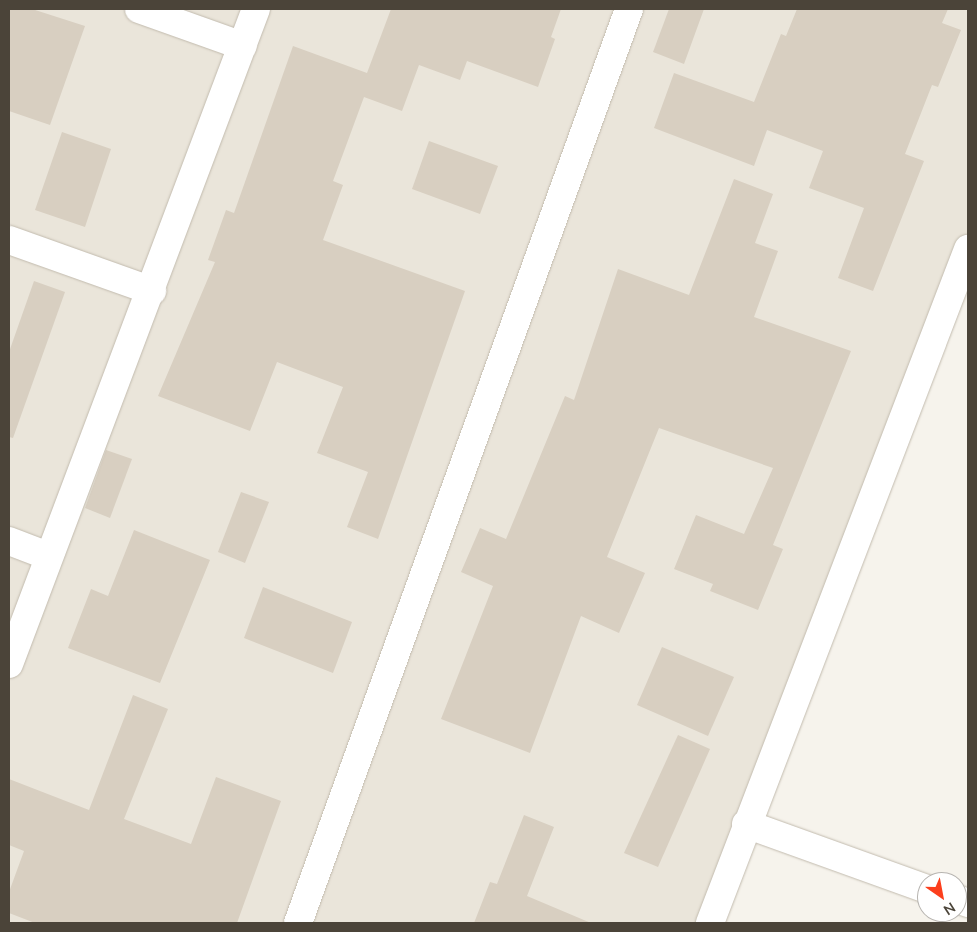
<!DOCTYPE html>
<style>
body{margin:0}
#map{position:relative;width:977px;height:932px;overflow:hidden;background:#f6f3ec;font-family:Mulish,sans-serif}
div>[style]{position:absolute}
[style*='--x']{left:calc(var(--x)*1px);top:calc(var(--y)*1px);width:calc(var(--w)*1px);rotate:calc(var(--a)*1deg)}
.residential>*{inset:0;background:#eae5da}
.building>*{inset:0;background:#d8cfc1}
.roads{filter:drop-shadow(0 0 1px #c2bbae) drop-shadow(0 0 1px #c2bbae)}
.minor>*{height:28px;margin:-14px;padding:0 14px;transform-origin:14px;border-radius:14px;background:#fff}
span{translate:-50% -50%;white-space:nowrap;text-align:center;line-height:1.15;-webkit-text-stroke:4px #fff;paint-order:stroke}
.frame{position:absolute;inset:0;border:10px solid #4b4439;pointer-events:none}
.north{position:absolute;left:917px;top:872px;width:50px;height:50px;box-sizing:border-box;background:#fff;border:1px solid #b7b4b0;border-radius:50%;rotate:147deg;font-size:14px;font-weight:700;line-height:20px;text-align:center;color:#4b4439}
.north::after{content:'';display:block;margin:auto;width:18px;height:22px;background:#fc3f1d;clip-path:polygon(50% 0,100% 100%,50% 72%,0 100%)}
</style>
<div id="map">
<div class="residential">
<i style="clip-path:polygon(9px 9px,968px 9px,968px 249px,710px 923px,9px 923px)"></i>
</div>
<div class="building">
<i style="clip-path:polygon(9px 9px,32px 9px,85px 26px,50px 125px,9px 111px)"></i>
<i style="clip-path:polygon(391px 9px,561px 9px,551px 37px,555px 39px,538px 87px,467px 61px,460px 80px,419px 65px,402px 111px,364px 97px,333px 181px,343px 185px,323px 240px,465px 291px,378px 539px,347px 527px,368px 472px,317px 453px,343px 387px,277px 362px,250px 431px,158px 396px,215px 262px,208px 260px,226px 210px,234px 213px,293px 46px,367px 73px)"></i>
<i style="clip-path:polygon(669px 9px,704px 9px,684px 64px,653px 52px)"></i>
<i style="clip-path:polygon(797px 9px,948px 9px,942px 23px,961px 30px,938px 87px,932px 85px,905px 154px,924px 161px,873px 291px,838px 278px,864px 208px,809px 188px,823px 151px,767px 130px,754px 166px,654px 128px,674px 73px,754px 102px,781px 34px,786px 36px)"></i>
<i style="clip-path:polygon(62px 132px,111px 149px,85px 227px,35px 210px)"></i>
<i style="clip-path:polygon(429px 141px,498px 166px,480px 214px,412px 189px)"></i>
<i style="clip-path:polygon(734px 179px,773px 194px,755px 243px,778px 251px,754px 317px,851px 351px,773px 545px,783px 549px,758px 610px,710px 591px,713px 584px,674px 569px,696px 515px,744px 534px,773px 468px,659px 428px,607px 557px,645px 573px,619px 633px,581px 616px,530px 753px,441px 719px,493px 586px,461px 572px,480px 528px,506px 539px,565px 396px,574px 400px,618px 269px,689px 295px)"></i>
<i style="clip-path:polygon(34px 281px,65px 292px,13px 438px,9px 437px,9px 352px)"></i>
<i style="clip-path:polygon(106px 450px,132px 459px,110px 518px,85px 508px)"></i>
<i style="clip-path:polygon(241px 492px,269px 502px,245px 563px,218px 552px)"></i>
<i style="clip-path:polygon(134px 530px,210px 560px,160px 683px,68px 648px,91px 589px,108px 596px)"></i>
<i style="clip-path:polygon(263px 587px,352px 622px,333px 673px,244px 638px)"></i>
<i style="clip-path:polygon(662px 647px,734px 677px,708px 736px,637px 705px)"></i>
<i style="clip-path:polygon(133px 695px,168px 709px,124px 819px,191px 844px,216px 777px,281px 801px,237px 923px,35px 923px,9px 913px,9px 892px,24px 851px,9px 845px,9px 779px,89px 810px)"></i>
<i style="clip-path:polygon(678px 735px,710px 749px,658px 867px,624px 853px)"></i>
<i style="clip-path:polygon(524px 815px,554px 827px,527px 896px,591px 923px,474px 923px,490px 882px,497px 884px)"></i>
</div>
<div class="roads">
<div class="minor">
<i style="--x:139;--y:9;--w:110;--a:19.6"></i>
<i style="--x:9;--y:240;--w:152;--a:19.6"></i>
<i style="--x:9;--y:541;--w:42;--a:21"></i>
<i style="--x:9;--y:664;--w:700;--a:-69.34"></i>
<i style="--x:746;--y:824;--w:192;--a:19.8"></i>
<i style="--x:957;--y:899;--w:12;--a:20"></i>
<i style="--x:298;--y:923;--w:972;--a:-70.09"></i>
<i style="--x:710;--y:923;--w:722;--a:-69.05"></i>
</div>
</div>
<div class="frame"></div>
<div class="north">N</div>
</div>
